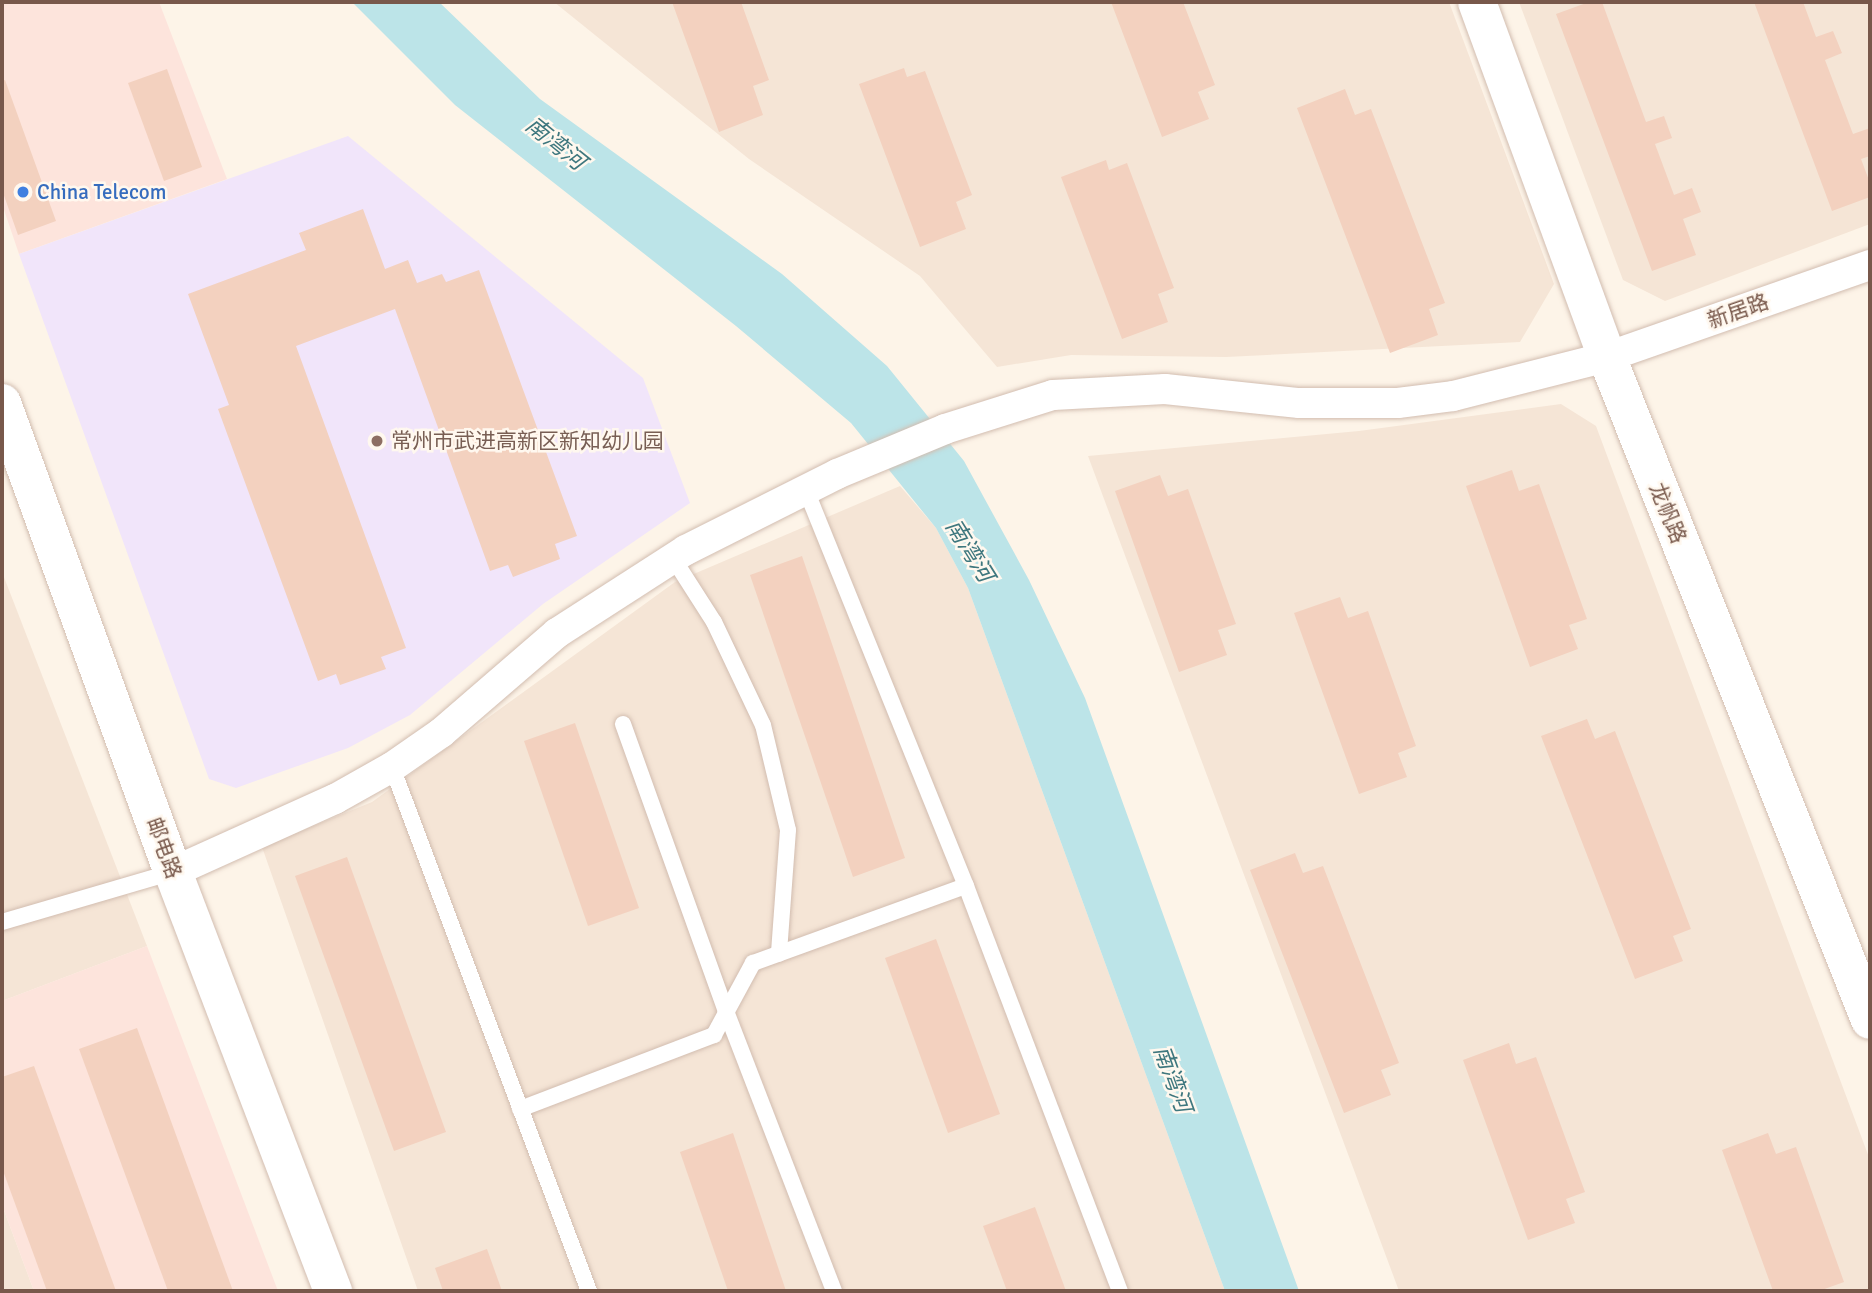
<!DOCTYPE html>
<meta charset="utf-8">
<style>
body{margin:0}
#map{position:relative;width:1872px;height:1293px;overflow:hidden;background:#fdf4e8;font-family:Signika,"Noto Sans SC",sans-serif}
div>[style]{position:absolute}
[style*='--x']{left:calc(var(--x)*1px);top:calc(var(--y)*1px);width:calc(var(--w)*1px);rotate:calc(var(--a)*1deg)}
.residential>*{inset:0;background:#f5e5d6}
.commercial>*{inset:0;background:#fde4dc}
.education>*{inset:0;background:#f1e5fa}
.water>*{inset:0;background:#bce4e8}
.building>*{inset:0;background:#f3d1bf}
.roads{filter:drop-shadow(0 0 2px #d2bdb0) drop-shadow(0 0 2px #d2bdb0)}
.service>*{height:16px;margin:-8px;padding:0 8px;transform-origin:8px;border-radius:8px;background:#fff}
.minor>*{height:30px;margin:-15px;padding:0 15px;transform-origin:15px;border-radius:15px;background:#fff}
.tertiary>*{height:38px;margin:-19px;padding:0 19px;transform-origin:19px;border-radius:19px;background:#fff}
.dots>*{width:19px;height:19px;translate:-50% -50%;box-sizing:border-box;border:4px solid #fff8ef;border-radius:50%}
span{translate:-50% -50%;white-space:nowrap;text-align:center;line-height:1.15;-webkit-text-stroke:5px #fff8ef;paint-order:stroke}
.shop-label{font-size:21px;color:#366cbe}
.left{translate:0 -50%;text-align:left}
.street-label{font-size:21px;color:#78584b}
.education-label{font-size:21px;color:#785e54}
.water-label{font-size:23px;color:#3e777e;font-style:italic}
.frame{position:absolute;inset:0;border:4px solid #78584b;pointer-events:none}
</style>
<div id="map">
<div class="residential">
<i style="clip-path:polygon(554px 2px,1449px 2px,1554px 284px,1520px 342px,1226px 357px,1071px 355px,997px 367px,920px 276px,749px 159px)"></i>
<i style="clip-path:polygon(1519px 2px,1870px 2px,1870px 224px,1665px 301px,1623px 280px)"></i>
<i style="clip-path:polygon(1561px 404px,1596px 426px,1870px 1160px,1870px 1291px,1399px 1291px,1088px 456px,1359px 431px)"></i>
<i style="clip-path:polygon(900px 486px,936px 528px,968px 588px,1225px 1291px,418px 1291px,262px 847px,372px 802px,675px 582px)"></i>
<i style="clip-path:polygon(2px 572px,147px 946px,2px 1001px)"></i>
<i style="clip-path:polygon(2px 1205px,34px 1291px,2px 1291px)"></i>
</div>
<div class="commercial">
<i style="clip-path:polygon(2px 2px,159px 2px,227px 179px,19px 254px,2px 204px)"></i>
<i style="clip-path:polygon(147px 946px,278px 1291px,34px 1291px,2px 1205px,2px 1001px)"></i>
</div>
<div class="education">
<i style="clip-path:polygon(348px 136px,643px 378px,690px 503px,543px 604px,410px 715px,348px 748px,236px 788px,209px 779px,19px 254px)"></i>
</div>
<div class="water">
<i style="clip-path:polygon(352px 2px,439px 2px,540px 99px,782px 274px,887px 366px,964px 461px,1029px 580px,1085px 698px,1299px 1291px,1225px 1291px,968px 588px,936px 528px,851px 423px,736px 326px,455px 105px)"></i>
</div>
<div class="building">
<i style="clip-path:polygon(672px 2px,741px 2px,769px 80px,753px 86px,763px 115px,719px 132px)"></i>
<i style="clip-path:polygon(1111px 2px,1183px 2px,1215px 85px,1198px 92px,1209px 119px,1162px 137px)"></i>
<i style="clip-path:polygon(1589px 2px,1602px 2px,1646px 122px,1664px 116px,1672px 138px,1655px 144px,1674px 195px,1692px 188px,1701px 212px,1683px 219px,1696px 255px,1652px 271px,1556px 14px)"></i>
<i style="clip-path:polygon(1754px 2px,1803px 2px,1816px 37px,1833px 31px,1842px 53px,1825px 60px,1853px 134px,1870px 128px,1870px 156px,1861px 159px,1870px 183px,1870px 197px,1832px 211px)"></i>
<i style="clip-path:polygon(904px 68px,907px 77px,925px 71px,972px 195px,956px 202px,966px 229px,920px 247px,859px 84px)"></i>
<i style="clip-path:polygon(167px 69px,202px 167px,164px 181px,128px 83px)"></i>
<i style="clip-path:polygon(5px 80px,56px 221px,18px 235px,2px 190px,2px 81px)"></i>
<i style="clip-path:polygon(1345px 89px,1355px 115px,1371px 109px,1445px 303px,1429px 309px,1438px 335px,1390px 353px,1297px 108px)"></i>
<i style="clip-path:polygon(1106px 160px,1109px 170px,1127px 163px,1174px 288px,1158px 294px,1168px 322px,1122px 339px,1061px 177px)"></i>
<i style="clip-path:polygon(363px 209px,385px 269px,408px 260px,417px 283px,442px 274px,446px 282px,479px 270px,577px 536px,555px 544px,560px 559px,513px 577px,508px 565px,490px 571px,395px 309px,296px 346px,406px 648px,381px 657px,386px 669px,340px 685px,336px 674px,318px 681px,218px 409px,229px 405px,188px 294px,306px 250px,299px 233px)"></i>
<i style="clip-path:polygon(1512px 470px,1519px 491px,1539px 484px,1587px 619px,1569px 625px,1578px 649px,1530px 667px,1466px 486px)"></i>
<i style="clip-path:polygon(1160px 475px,1168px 496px,1188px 489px,1236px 624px,1218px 630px,1227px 655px,1179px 672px,1115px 491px)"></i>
<i style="clip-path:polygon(802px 556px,905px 858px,853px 877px,750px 575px)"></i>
<i style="clip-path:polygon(1340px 597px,1348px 618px,1368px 611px,1416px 746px,1398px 753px,1407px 777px,1359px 794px,1294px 613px)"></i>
<i style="clip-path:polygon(1587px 719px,1595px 739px,1615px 731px,1691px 929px,1673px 936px,1683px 961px,1635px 979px,1541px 736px)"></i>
<i style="clip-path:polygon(575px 723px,639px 908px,588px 926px,524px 741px)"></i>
<i style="clip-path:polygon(1295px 853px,1303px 873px,1323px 866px,1399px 1063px,1381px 1070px,1391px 1095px,1344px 1113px,1250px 870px)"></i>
<i style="clip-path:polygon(347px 857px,446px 1132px,394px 1151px,295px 876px)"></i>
<i style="clip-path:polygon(936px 939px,1000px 1114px,948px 1133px,885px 958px)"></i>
<i style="clip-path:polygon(137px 1028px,233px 1291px,168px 1291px,79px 1049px)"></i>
<i style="clip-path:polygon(1509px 1043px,1516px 1064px,1536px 1057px,1585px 1192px,1566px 1199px,1575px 1223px,1528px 1240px,1463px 1060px)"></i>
<i style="clip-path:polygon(34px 1066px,116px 1291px,47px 1291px,2px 1168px,2px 1077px)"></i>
<i style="clip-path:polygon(733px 1133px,786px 1291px,728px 1291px,680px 1152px)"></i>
<i style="clip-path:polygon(1768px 1133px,1776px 1154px,1796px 1147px,1844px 1282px,1819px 1291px,1773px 1291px,1722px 1150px)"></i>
<i style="clip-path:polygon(1035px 1207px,1066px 1291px,1007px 1291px,983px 1226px)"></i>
<i style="clip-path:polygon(487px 1249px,502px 1291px,443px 1291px,435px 1268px)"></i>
</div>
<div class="roads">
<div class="service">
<i style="--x:806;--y:490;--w:427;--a:68"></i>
<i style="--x:966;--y:886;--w:433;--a:69.2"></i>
<i style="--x:673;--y:558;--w:76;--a:57.4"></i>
<i style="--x:714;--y:622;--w:114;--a:64.6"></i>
<i style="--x:763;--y:725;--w:108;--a:76.6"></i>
<i style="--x:788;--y:830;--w:124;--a:94.2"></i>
<i style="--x:623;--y:724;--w:305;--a:70.3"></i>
<i style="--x:726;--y:1011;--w:300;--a:68.9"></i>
<i style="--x:392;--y:767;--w:560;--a:69.4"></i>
<i style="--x:2;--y:922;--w:178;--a:-16.3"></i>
<i style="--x:520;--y:1109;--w:208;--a:-20.9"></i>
<i style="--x:714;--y:1035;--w:82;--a:-61.6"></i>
<i style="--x:753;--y:963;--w:226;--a:-19.9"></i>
</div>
<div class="minor">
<i style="--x:173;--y:872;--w:178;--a:-24.3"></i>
<i style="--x:335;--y:799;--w:65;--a:-29.3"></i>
<i style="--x:392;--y:767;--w:60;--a:-34.8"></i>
<i style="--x:441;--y:733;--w:153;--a:-40.8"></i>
<i style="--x:557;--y:633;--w:153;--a:-32.8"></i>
<i style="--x:686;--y:550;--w:169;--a:-26.7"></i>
<i style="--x:837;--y:474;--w:117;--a:-22.6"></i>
<i style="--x:945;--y:429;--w:113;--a:-17.5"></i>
<i style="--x:1053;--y:395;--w:112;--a:-3.1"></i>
<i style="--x:1165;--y:389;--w:135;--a:6"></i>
<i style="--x:1299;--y:403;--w:99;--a:0"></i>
<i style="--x:1398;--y:403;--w:55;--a:-7.3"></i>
<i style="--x:1453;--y:396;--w:159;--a:-14.2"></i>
<i style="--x:1607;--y:357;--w:279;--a:-19.3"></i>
</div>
<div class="tertiary">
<i style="--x:1477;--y:2;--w:378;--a:69.9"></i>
<i style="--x:1607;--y:357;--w:713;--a:68.36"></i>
<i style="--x:2;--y:403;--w:499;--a:70"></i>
<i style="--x:173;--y:872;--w:449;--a:69.1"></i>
</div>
</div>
<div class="dots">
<i style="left:23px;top:192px;background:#3f7fe0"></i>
<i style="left:377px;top:441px;background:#8d6e63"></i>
</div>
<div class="shop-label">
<span class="left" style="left:37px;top:192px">China Telecom</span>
</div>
<div class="street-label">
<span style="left:1738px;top:311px;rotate:-19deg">新居路</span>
<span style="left:1668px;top:513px;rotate:68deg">龙帆路</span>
<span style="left:164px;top:848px;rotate:70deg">邮电路</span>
</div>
<div class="education-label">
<span class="left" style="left:391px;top:441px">常州市武进高新区新知幼儿园</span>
</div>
<div class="water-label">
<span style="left:555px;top:144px;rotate:39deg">南湾河</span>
<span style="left:969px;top:551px;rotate:58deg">南湾河</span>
<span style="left:1172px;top:1079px;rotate:70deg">南湾河</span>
</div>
<div class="frame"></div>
</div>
